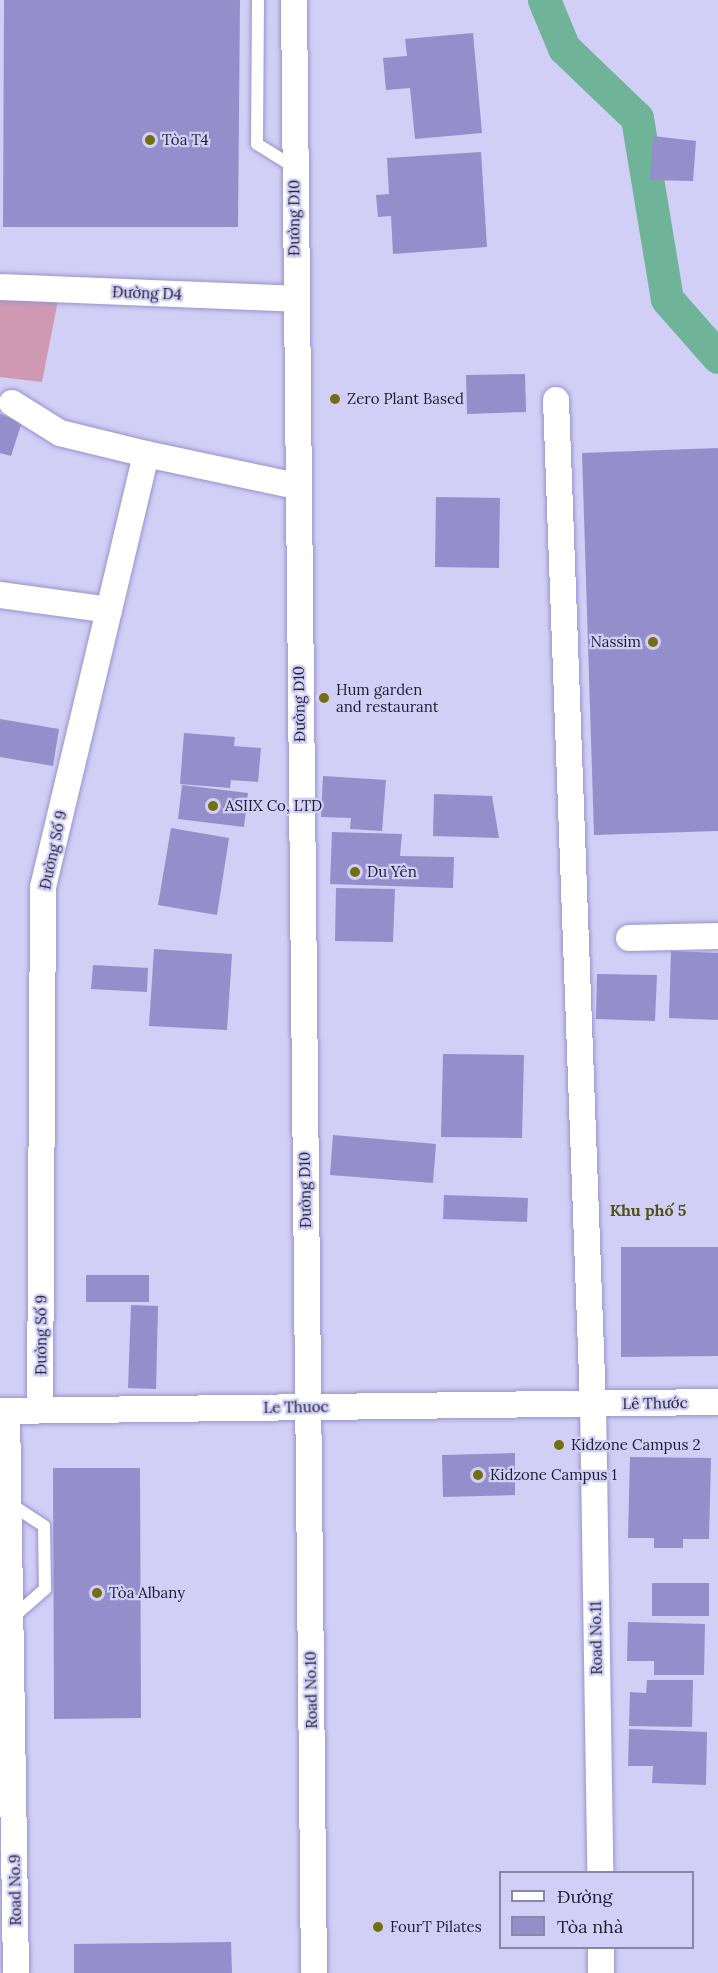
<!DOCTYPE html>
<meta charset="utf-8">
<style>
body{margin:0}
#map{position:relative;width:718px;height:1973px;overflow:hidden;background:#d1cff5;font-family:Lora,serif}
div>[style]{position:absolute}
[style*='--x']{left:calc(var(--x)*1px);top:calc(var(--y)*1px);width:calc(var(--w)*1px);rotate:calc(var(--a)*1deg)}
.green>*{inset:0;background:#cf98b3}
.canal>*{height:33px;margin:-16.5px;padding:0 16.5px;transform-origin:16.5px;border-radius:16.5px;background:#6fb399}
.building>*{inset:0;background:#948eca}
.roads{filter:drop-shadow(0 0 2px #9893cf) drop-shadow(0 0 2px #9893cf)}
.service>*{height:12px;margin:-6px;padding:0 6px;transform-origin:6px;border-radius:6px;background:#fff}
.minor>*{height:26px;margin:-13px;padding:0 13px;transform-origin:13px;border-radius:13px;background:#fff}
.dots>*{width:16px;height:16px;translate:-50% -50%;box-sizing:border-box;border:3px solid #d1cff5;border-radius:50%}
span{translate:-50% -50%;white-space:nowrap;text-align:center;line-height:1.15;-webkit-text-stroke:4.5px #d1cff5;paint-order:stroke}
.poi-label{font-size:15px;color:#1e1b32}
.left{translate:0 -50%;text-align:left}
.right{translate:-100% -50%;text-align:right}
.street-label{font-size:15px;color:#1e1b32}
.neighbourhood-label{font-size:16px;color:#535114;font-weight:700}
.legend{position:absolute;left:499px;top:1871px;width:195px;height:78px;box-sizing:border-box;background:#d1cff5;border:2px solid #8987a7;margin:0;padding:8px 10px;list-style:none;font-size:18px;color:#1e1b32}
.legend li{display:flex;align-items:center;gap:12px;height:30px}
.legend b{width:30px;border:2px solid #8987a7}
</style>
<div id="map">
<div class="green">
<i style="clip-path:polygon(0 293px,59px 295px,42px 382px,0 377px)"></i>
</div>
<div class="canal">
<i style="--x:544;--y:0;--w:52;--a:67.4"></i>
<i style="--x:564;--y:48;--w:101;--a:43.8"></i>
<i style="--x:637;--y:118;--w:183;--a:80.6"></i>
<i style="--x:667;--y:299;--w:77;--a:48.7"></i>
</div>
<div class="building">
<i style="clip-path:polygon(4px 0,240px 0,238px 227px,3px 227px)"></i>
<i style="clip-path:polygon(473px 33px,482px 133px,415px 139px,410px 88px,386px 90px,383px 58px,407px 56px,405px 39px)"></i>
<i style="clip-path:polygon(653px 136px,696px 141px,693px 181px,650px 180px)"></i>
<i style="clip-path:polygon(481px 152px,487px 247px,393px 254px,391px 216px,378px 217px,376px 195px,389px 194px,387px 158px)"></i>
<i style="clip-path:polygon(525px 374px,526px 412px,467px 414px,466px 375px)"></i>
<i style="clip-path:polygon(0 414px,22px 422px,11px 456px,0 453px)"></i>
<i style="clip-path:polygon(718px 448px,718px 831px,594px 835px,582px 453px)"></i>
<i style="clip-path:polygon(436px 497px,500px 498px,499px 568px,435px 567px)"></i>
<i style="clip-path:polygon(0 719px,59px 729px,53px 766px,0 757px)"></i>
<i style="clip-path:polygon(184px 733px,235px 737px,234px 746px,261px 748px,258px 782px,231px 780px,230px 788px,180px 784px)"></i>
<i style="clip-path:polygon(323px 776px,386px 780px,382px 831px,350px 829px,351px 818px,321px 817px)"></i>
<i style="clip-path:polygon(182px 785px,248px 793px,244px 827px,178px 819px)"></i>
<i style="clip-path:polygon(434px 794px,492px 796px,499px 838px,433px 836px)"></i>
<i style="clip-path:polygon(171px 828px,229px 838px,217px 915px,158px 905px)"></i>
<i style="clip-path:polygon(332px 832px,402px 834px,400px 856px,454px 857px,453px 888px,330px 884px)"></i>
<i style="clip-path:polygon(336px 888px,395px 889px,393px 942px,335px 941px)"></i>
<i style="clip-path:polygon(154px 949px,232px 954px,227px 1030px,149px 1026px)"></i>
<i style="clip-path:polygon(671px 951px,718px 953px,718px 1020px,669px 1018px)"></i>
<i style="clip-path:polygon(93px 965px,148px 968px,147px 992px,91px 989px)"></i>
<i style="clip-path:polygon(597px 974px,657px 975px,655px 1021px,596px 1019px)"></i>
<i style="clip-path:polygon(443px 1054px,524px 1055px,522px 1138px,441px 1137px)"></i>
<i style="clip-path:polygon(333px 1135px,436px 1144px,433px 1183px,330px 1175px)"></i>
<i style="clip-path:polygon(444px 1195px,528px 1198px,527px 1222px,443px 1219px)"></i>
<i style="clip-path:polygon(621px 1247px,718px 1247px,718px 1356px,621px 1357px)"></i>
<i style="clip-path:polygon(86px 1275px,149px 1275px,149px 1302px,86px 1302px)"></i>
<i style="clip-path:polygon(131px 1305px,158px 1306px,156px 1389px,128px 1388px)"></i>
<i style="clip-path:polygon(515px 1453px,515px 1495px,443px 1497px,442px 1455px)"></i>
<i style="clip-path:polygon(630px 1457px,711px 1458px,709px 1539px,683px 1539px,683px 1548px,654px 1548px,654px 1538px,628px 1538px)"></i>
<i style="clip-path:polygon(53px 1468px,140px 1468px,141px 1718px,54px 1719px)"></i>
<i style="clip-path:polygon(652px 1583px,709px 1583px,709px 1616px,652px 1616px)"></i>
<i style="clip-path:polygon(628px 1622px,705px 1624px,704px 1675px,654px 1675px,654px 1661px,627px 1661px)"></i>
<i style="clip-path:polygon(647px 1680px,693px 1680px,692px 1727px,629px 1726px,630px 1692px,646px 1693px)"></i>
<i style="clip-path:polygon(629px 1729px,707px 1732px,706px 1785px,652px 1783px,653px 1766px,628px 1766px)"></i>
<i style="clip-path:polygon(231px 1942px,232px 1973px,74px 1973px,74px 1944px)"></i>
</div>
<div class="roads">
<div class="service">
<i style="--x:258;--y:0;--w:144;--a:90.4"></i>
<i style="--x:257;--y:144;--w:44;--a:31.9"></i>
<i style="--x:9;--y:1503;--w:42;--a:33.3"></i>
<i style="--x:44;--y:1526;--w:63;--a:89.1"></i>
<i style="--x:45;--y:1589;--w:45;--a:138.6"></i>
</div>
<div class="minor">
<i style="--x:294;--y:0;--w:1973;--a:89.42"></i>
<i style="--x:0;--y:287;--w:295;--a:2.3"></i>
<i style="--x:556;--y:400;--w:1004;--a:87.89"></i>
<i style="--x:593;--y:1403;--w:469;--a:89.1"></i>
<i style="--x:12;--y:403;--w:57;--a:32"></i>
<i style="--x:60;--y:433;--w:89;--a:13.7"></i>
<i style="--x:0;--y:595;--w:110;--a:7.8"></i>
<i style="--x:629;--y:938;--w:89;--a:-1.3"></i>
<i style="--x:40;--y:1410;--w:523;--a:-89.67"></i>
<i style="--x:43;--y:887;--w:445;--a:-76.6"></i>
<i style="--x:146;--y:454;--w:154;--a:12"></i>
<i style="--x:0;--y:1411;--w:718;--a:-0.72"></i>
<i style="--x:7;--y:1411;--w:562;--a:89.08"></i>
<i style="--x:601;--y:1948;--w:25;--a:90"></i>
</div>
</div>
<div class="dots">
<i style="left:150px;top:140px;background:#716f0f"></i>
<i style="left:335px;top:399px;background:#716f0f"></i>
<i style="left:653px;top:642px;background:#716f0f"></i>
<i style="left:324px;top:698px;background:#716f0f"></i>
<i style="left:213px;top:806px;background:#716f0f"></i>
<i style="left:355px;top:872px;background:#716f0f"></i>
<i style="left:559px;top:1445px;background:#716f0f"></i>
<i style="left:478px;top:1475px;background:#716f0f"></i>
<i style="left:97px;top:1593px;background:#716f0f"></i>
<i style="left:378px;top:1927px;background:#716f0f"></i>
</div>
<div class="poi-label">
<span class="left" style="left:162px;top:140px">Tòa T4</span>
<span class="left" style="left:347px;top:399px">Zero Plant Based</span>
<span class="right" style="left:641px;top:642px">Nassim</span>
<span class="left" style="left:336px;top:698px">Hum garden<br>and restaurant</span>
<span class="left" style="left:225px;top:806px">ASIIX Co, LTD</span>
<span class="left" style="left:367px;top:872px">Du Yên</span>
<span class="left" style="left:571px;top:1445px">Kidzone Campus 2</span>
<span class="left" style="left:490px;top:1475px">Kidzone Campus 1</span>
<span class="left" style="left:109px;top:1593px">Tòa Albany</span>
<span class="left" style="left:390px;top:1927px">FourT Pilates</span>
</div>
<div class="street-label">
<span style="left:294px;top:218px;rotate:-90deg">Đường D10</span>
<span style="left:147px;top:293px;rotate:2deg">Đường D4</span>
<span style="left:299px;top:704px;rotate:-91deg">Đường D10</span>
<span style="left:53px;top:850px;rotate:-78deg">Đường Số 9</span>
<span style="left:305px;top:1190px;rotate:-91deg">Đường D10</span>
<span style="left:41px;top:1335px;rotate:-90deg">Đường Số 9</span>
<span style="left:655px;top:1403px;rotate:-1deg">Lê Thước</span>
<span style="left:296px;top:1407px;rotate:-1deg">Le Thuoc</span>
<span style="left:596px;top:1638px;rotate:-91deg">Road No.11</span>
<span style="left:311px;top:1690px;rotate:-91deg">Road No.10</span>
<span style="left:15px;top:1890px;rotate:-91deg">Road No.9</span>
</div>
<div class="neighbourhood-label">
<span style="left:648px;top:1210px">Khu phố 5</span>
</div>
<ul class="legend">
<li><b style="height:8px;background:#fff"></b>Đường</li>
<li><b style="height:16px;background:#948eca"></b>Tòa nhà</li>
</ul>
</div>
